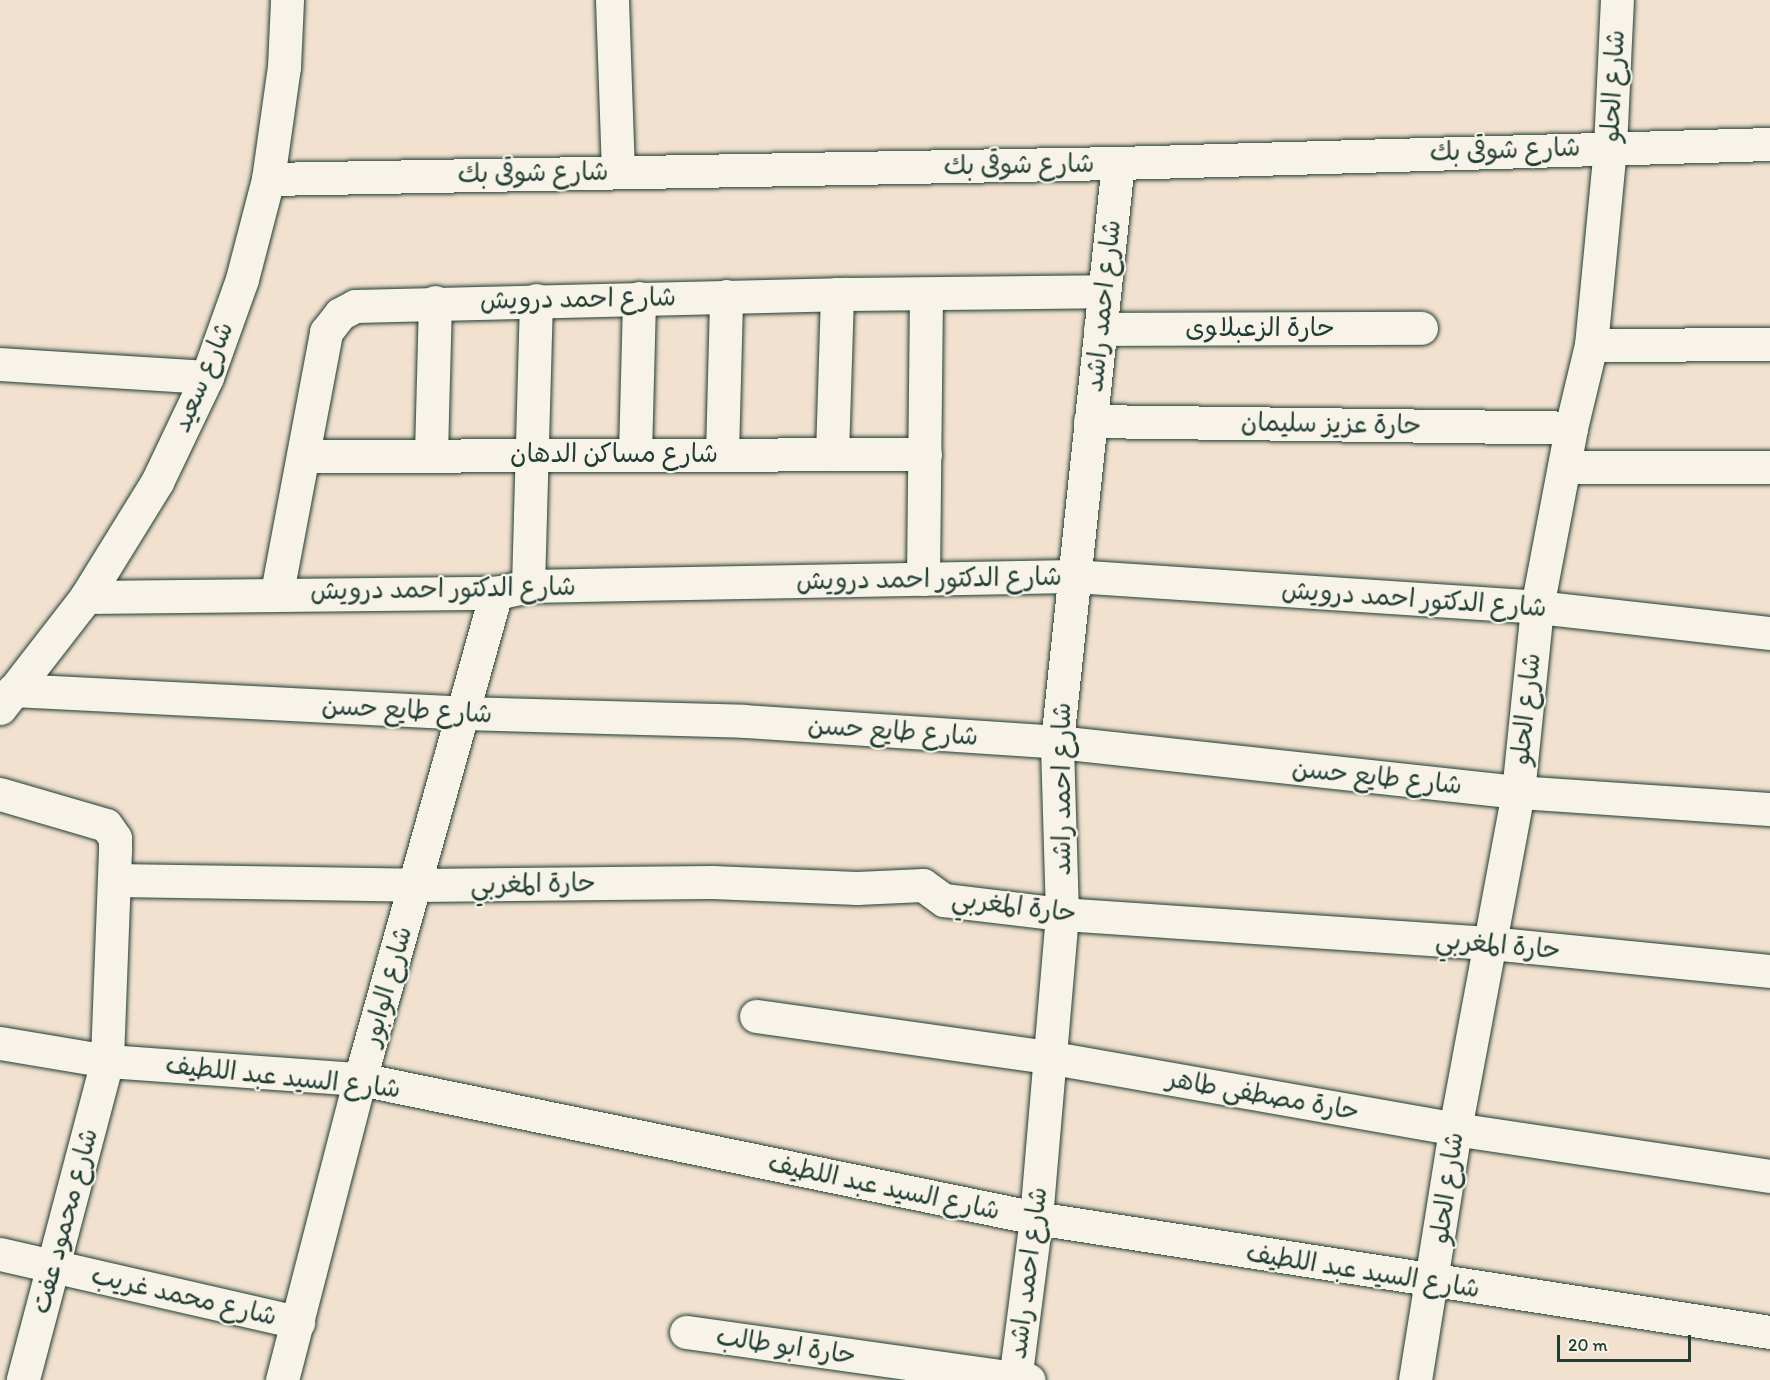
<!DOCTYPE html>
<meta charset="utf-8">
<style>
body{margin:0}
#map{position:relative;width:1770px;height:1380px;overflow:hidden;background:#f2e1cf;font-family:Itim,"Playpen Sans Arabic",sans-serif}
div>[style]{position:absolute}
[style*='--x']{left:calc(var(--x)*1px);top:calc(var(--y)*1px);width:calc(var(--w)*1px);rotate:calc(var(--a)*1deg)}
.roads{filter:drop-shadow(0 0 2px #1f3d34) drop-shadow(0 0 2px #1f3d34)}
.street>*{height:33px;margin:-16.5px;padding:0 16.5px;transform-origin:16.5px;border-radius:16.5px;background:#f7f3e8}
.secondary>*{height:33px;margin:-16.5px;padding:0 16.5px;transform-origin:16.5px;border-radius:16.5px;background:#f7f3e8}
span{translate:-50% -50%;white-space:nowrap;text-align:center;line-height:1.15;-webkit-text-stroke:4.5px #f7f3e8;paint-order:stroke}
.street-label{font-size:26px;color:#1f3d34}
.scale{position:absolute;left:1557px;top:1335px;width:134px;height:27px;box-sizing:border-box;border:3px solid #1f3d34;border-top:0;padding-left:8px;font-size:18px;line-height:21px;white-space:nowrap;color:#1f3d34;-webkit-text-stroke:4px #f7f3e8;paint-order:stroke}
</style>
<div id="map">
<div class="roads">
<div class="street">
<i style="--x:612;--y:0;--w:172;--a:88"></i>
<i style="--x:268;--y:179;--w:850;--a:-1.08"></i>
<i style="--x:1118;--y:163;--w:652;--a:-1.67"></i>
<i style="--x:1100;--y:329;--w:321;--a:-0.2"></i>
<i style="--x:1591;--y:345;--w:179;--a:-0.3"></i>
<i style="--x:0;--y:364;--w:207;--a:3.6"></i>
<i style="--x:1090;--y:421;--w:481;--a:0.8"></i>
<i style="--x:431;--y:454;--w:152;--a:-88.5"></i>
<i style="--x:635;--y:454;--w:156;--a:-88.5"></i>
<i style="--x:722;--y:454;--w:158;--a:-88.5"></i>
<i style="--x:832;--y:454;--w:160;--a:-88.2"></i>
<i style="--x:303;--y:456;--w:622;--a:-0.18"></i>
<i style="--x:1564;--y:467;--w:206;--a:0"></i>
<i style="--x:923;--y:579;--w:285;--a:-89.4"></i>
<i style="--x:528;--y:586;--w:286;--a:-88.4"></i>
<i style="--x:277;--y:592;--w:265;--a:-79.3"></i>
<i style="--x:326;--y:332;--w:23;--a:-52"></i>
<i style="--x:340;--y:314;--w:17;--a:-28"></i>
<i style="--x:355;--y:306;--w:482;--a:-1.4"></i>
<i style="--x:837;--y:294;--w:267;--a:-0.6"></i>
<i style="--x:86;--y:597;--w:410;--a:-0.6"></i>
<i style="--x:496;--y:593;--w:33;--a:-12"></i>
<i style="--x:528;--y:586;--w:546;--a:-1.05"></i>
<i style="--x:1074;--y:576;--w:464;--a:3.8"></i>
<i style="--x:1537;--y:607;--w:234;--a:6.4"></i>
<i style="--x:13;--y:690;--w:451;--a:2.9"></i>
<i style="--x:463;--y:713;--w:281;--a:1.6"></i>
<i style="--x:744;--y:721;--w:314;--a:3.8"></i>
<i style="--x:1057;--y:742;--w:464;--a:6.2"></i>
<i style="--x:1518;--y:792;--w:253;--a:3.9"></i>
<i style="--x:0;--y:794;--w:110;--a:16.3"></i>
<i style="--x:106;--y:825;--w:16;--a:55"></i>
<i style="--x:115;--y:838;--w:12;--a:90"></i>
<i style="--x:115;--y:850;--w:211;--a:92.2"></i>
<i style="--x:107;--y:1061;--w:330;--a:104.8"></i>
<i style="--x:115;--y:880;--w:302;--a:0.9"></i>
<i style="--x:417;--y:885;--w:295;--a:-0.6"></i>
<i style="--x:712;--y:882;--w:145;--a:2.4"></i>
<i style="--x:857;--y:888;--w:66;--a:-2.6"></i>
<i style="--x:923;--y:885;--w:26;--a:36"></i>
<i style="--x:944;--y:900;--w:119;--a:6.8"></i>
<i style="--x:1062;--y:914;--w:429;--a:3.9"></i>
<i style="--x:1490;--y:943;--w:281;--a:5.7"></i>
<i style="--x:756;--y:1016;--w:295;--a:8"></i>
<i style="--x:1048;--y:1057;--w:413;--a:10"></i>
<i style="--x:1455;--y:1129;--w:318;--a:8.5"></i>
<i style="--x:0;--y:1043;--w:109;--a:9.5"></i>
<i style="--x:107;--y:1061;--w:254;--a:4.1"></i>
<i style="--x:360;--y:1079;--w:690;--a:11.62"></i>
<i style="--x:1036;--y:1218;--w:743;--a:8.83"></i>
<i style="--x:0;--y:1254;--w:306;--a:12.9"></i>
<i style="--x:686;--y:1332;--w:346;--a:8"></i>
<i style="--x:282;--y:1380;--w:311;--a:-75.5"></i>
<i style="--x:360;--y:1079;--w:505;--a:-74.37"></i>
<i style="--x:1015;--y:1380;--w:163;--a:-82.6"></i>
<i style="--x:1036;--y:1218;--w:305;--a:-85.1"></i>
<i style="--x:1062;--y:914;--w:172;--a:-91.7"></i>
<i style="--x:1057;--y:742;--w:582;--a:-83.99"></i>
<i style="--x:1415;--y:1380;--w:254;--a:-80.9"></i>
<i style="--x:1455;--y:1129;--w:343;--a:-79.4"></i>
<i style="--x:1518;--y:792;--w:186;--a:-84.1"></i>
<i style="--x:1537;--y:607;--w:182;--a:-79.2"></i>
<i style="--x:1571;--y:428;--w:85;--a:-76.5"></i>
<i style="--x:1591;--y:345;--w:199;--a:-84.5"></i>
<i style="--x:1610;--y:147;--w:147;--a:-87.3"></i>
</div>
<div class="secondary">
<i style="--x:0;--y:708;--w:140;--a:-52.2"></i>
<i style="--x:86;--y:597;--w:135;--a:-58.3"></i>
<i style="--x:157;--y:482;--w:116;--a:-64.5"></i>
<i style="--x:207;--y:377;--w:104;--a:-70.3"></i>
<i style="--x:242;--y:279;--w:103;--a:-75.4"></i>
<i style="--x:268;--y:179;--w:113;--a:-81.9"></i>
<i style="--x:284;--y:67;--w:67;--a:-87.4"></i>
</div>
</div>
<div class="street-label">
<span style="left:1613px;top:86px;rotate:-87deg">شارع الحلو</span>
<span style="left:1505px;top:150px;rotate:-2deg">شارع شوقى بك</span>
<span style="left:1019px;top:165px;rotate:-1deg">شارع شوقى بك</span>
<span style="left:533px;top:173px;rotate:-1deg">شارع شوقى بك</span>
<span style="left:578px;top:299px;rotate:-1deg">شارع احمد درويش</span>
<span style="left:1103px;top:306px;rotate:-84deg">شارع احمد راشد</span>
<span style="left:1260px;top:328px">حارة الزعبلاوى</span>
<span style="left:203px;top:377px;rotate:-67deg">شارع سعيد</span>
<span style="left:1331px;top:424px;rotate:1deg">حارة عزيز سليمان</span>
<span style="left:614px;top:454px">شارع مساكن الدهان</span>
<span style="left:929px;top:579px;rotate:-1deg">شارع الدكتور احمد درويش</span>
<span style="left:443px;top:589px;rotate:-1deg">شارع الدكتور احمد درويش</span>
<span style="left:1414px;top:599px;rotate:4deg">شارع الدكتور احمد درويش</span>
<span style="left:1526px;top:709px;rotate:-84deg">شارع الحلو</span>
<span style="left:407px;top:710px;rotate:3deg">شارع طايع حسن</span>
<span style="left:893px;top:731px;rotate:4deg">شارع طايع حسن</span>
<span style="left:1377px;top:777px;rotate:6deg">شارع طايع حسن</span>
<span style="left:1062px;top:789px;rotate:-90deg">شارع احمد راشد</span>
<span style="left:533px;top:884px;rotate:-1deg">حارة المغربي</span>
<span style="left:1014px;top:906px;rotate:7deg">حارة المغربي</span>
<span style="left:1498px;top:945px;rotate:5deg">حارة المغربي</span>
<span style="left:387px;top:986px;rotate:-74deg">شارع الوابور</span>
<span style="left:283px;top:1077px;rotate:6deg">شارع السيد عبد اللطيف</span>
<span style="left:1263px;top:1095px;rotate:10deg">حارة مصطفى طاهر</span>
<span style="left:884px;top:1187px;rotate:12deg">شارع السيد عبد اللطيف</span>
<span style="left:1447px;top:1188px;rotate:-82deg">شارع الحلو</span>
<span style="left:65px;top:1221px;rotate:-75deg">شارع محمود عفت</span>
<span style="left:1363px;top:1271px;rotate:9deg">شارع السيد عبد اللطيف</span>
<span style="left:1028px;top:1273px;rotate:-83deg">شارع احمد راشد</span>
<span style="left:184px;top:1296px;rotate:13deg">شارع محمد غريب</span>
<span style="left:786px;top:1346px;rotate:8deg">حارة ابو طالب</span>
</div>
<div class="scale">20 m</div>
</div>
